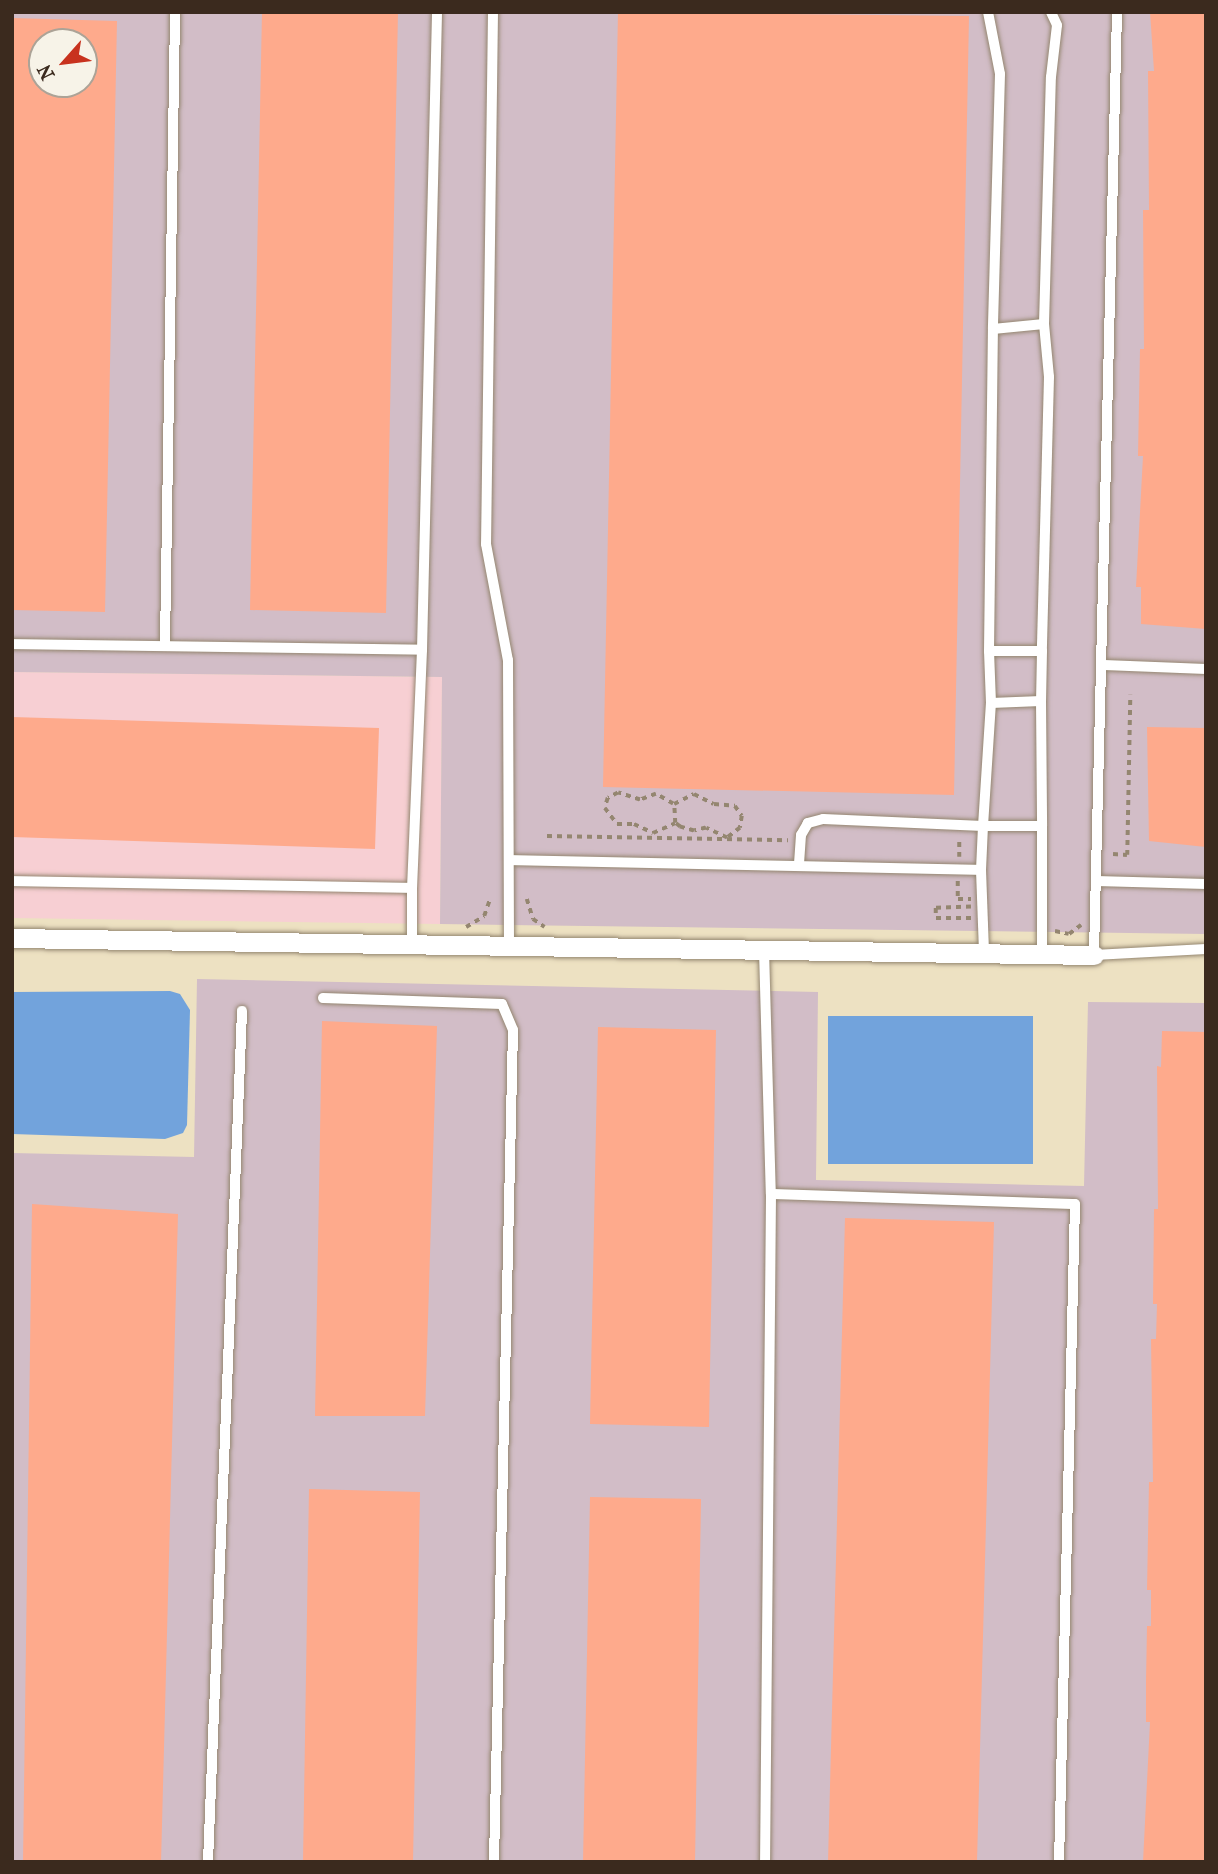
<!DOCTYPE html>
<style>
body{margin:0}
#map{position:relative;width:1218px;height:1874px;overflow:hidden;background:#ede1c2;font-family:"IM FELL French Canon",serif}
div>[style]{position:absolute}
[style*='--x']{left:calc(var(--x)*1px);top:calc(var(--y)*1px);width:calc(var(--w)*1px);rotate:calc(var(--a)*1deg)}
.built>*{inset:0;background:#f7cfd3}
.industrial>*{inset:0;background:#d2bdc7}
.water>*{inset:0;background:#72a3dc}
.building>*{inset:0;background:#feaa8c}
.path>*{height:3.5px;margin-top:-1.75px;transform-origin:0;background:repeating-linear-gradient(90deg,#948670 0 5px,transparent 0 10px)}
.roads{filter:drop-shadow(0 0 2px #948670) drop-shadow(0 0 2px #948670)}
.service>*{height:10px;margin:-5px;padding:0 5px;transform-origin:5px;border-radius:5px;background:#fff}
.minor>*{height:19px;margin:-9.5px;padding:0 9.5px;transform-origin:9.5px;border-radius:9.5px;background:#fff}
span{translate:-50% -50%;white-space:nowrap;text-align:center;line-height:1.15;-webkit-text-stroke:5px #f7f3e8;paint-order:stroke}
.frame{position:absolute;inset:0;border:14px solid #3b2a1e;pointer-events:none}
.north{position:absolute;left:28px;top:28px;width:70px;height:70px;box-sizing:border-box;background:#f7f3e8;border:2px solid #aca397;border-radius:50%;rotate:242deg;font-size:19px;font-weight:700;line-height:28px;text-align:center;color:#3b2a1e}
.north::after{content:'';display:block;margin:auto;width:24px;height:32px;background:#c8321e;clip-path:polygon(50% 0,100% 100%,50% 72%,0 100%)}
</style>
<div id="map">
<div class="built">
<i style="clip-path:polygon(12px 672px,442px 677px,440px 924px,12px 918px)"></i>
</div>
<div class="industrial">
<i style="clip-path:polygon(evenodd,12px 12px,1206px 12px,1206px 934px,440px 924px,442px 677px,12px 672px,12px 12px,42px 42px,84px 42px,84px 84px,42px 84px,42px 42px)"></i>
<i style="clip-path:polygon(197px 979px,818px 992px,816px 1180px,1084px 1186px,1088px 1002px,1206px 1003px,1206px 1862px,12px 1862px,12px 1153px,194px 1157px)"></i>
</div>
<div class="water">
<i style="clip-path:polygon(170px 991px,180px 994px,190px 1010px,187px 1125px,183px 1133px,165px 1139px,12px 1134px,12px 992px)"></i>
<i style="clip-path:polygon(828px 1016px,1033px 1016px,1033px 1164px,828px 1164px)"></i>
</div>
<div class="building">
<i style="clip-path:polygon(262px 12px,398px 12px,386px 613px,250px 610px)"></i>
<i style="clip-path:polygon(618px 12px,969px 16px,954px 795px,603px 787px)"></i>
<i style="clip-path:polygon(1150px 12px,1206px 12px,1206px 629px,1141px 624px,1141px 587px,1136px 587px,1143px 456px,1138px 456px,1140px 349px,1144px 349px,1143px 210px,1149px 210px,1148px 71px,1154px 71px)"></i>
<i style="clip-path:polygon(evenodd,12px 18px,117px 21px,105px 612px,12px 610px,12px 18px,42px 42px,84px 42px,84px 84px,42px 84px,42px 42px)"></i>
<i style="clip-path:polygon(12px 717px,379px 728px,375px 849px,12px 837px)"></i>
<i style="clip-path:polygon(1147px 727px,1206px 728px,1206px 847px,1149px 841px)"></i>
<i style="clip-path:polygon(322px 1021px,437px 1026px,425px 1416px,315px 1416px)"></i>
<i style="clip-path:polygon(598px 1027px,716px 1030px,709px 1427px,590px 1424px)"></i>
<i style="clip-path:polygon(1162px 1031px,1206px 1032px,1206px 1862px,1143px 1862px,1150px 1722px,1146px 1722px,1146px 1681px,1147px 1626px,1151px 1626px,1151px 1590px,1147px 1590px,1149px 1482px,1153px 1482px,1151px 1339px,1156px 1339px,1157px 1304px,1153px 1304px,1154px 1209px,1158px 1209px,1157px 1066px,1161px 1067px)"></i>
<i style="clip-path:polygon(32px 1204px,178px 1214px,161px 1862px,23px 1862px)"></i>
<i style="clip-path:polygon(845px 1218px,994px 1222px,977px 1862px,828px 1862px)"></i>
<i style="clip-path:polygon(309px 1489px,420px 1492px,413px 1862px,303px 1862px)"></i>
<i style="clip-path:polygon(590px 1497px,701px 1499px,695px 1862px,583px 1862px)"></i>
</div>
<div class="path">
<i style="--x:694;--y:794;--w:22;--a:27"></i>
<i style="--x:714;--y:804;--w:21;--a:5"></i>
<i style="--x:735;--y:806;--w:12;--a:55"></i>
<i style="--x:742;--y:816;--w:12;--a:99"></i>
<i style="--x:740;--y:828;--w:16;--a:142"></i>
<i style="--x:727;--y:838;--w:23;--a:-155"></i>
<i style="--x:706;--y:828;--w:12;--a:166"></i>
<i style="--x:694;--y:831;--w:15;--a:-164"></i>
<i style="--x:680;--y:827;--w:6;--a:-141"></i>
<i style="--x:675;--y:823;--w:19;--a:-93"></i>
<i style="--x:674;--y:804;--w:22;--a:-27"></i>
<i style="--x:673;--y:804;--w:20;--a:-150"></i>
<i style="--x:656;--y:794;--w:17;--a:159"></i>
<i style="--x:640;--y:800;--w:23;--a:-162"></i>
<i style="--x:618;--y:793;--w:11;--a:153"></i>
<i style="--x:608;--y:798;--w:10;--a:107"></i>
<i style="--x:605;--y:808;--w:20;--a:53"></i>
<i style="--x:617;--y:824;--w:17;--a:0"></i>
<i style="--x:634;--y:824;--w:21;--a:25"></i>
<i style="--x:653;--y:833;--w:24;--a:-24"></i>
<i style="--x:547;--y:836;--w:241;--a:1"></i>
<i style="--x:1113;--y:854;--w:14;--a:4"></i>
<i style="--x:1127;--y:855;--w:160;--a:-88.9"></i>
<i style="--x:959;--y:857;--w:19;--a:-90"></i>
<i style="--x:958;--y:881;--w:18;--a:90"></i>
<i style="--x:958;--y:899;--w:13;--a:0"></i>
<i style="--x:527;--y:899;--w:21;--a:73"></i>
<i style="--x:533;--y:919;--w:14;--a:34"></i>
<i style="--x:971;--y:907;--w:35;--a:178"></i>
<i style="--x:936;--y:908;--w:10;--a:90"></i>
<i style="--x:936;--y:918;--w:35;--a:0"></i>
<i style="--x:466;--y:927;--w:21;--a:-31"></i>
<i style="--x:484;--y:916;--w:18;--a:-71"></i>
<i style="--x:1055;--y:931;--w:14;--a:12"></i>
<i style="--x:1069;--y:934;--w:15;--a:-37"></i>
</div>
<div class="roads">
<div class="service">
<i style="--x:493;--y:12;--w:532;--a:90.75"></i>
<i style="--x:486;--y:544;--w:118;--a:79.3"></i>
<i style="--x:508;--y:660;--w:286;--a:89.8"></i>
<i style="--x:988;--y:12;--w:63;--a:79"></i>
<i style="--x:1000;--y:74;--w:255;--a:91.6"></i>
<i style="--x:1117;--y:12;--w:943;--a:91.4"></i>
<i style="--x:1094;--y:955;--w:112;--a:-3.1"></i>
<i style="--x:1044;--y:324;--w:247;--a:-88.4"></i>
<i style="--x:1051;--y:77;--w:52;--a:-83.4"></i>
<i style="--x:1057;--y:25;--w:14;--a:-115"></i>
<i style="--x:12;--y:644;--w:410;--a:0.8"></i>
<i style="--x:422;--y:650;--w:238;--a:92.4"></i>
<i style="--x:165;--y:644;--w:632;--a:-89.09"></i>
<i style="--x:422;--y:650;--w:638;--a:-88.65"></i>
<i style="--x:989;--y:651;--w:322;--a:-89.3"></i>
<i style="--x:993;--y:329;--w:51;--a:-5.6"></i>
<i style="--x:1044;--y:324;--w:53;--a:84.6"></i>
<i style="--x:1049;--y:377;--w:274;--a:91.5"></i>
<i style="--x:1104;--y:665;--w:102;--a:2.2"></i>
<i style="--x:991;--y:703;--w:52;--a:-92.2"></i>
<i style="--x:989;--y:651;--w:53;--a:0"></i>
<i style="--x:1042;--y:651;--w:50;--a:91.1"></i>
<i style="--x:1042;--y:826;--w:59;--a:180"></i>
<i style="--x:983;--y:826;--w:123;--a:-86.3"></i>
<i style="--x:991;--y:703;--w:50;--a:-2.3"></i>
<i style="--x:1041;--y:701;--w:125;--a:89.5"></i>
<i style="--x:1042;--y:826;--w:128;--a:90"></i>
<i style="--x:511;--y:860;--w:470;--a:1.2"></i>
<i style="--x:981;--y:870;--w:44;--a:-87.4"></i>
<i style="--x:983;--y:826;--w:160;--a:-177.5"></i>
<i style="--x:823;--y:819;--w:16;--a:165"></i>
<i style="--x:808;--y:823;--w:14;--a:120"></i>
<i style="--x:801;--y:835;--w:28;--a:94"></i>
<i style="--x:981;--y:870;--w:83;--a:87.9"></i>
<i style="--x:12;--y:881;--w:400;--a:1"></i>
<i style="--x:412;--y:888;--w:56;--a:90"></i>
<i style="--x:1096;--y:881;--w:110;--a:1.6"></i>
<i style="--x:764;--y:950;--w:244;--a:88.4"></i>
<i style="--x:771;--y:1194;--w:668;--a:90.51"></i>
<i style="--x:323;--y:998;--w:179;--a:1.9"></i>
<i style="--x:502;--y:1004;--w:28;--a:67"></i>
<i style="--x:513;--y:1030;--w:832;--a:91.31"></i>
<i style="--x:771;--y:1194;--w:304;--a:1.9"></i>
<i style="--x:1075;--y:1204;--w:658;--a:91.39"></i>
<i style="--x:208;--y:1862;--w:852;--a:-87.71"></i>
</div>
<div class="minor">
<i style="--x:12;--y:938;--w:1082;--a:0.9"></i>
</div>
</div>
<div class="frame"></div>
<div class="north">N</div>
</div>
